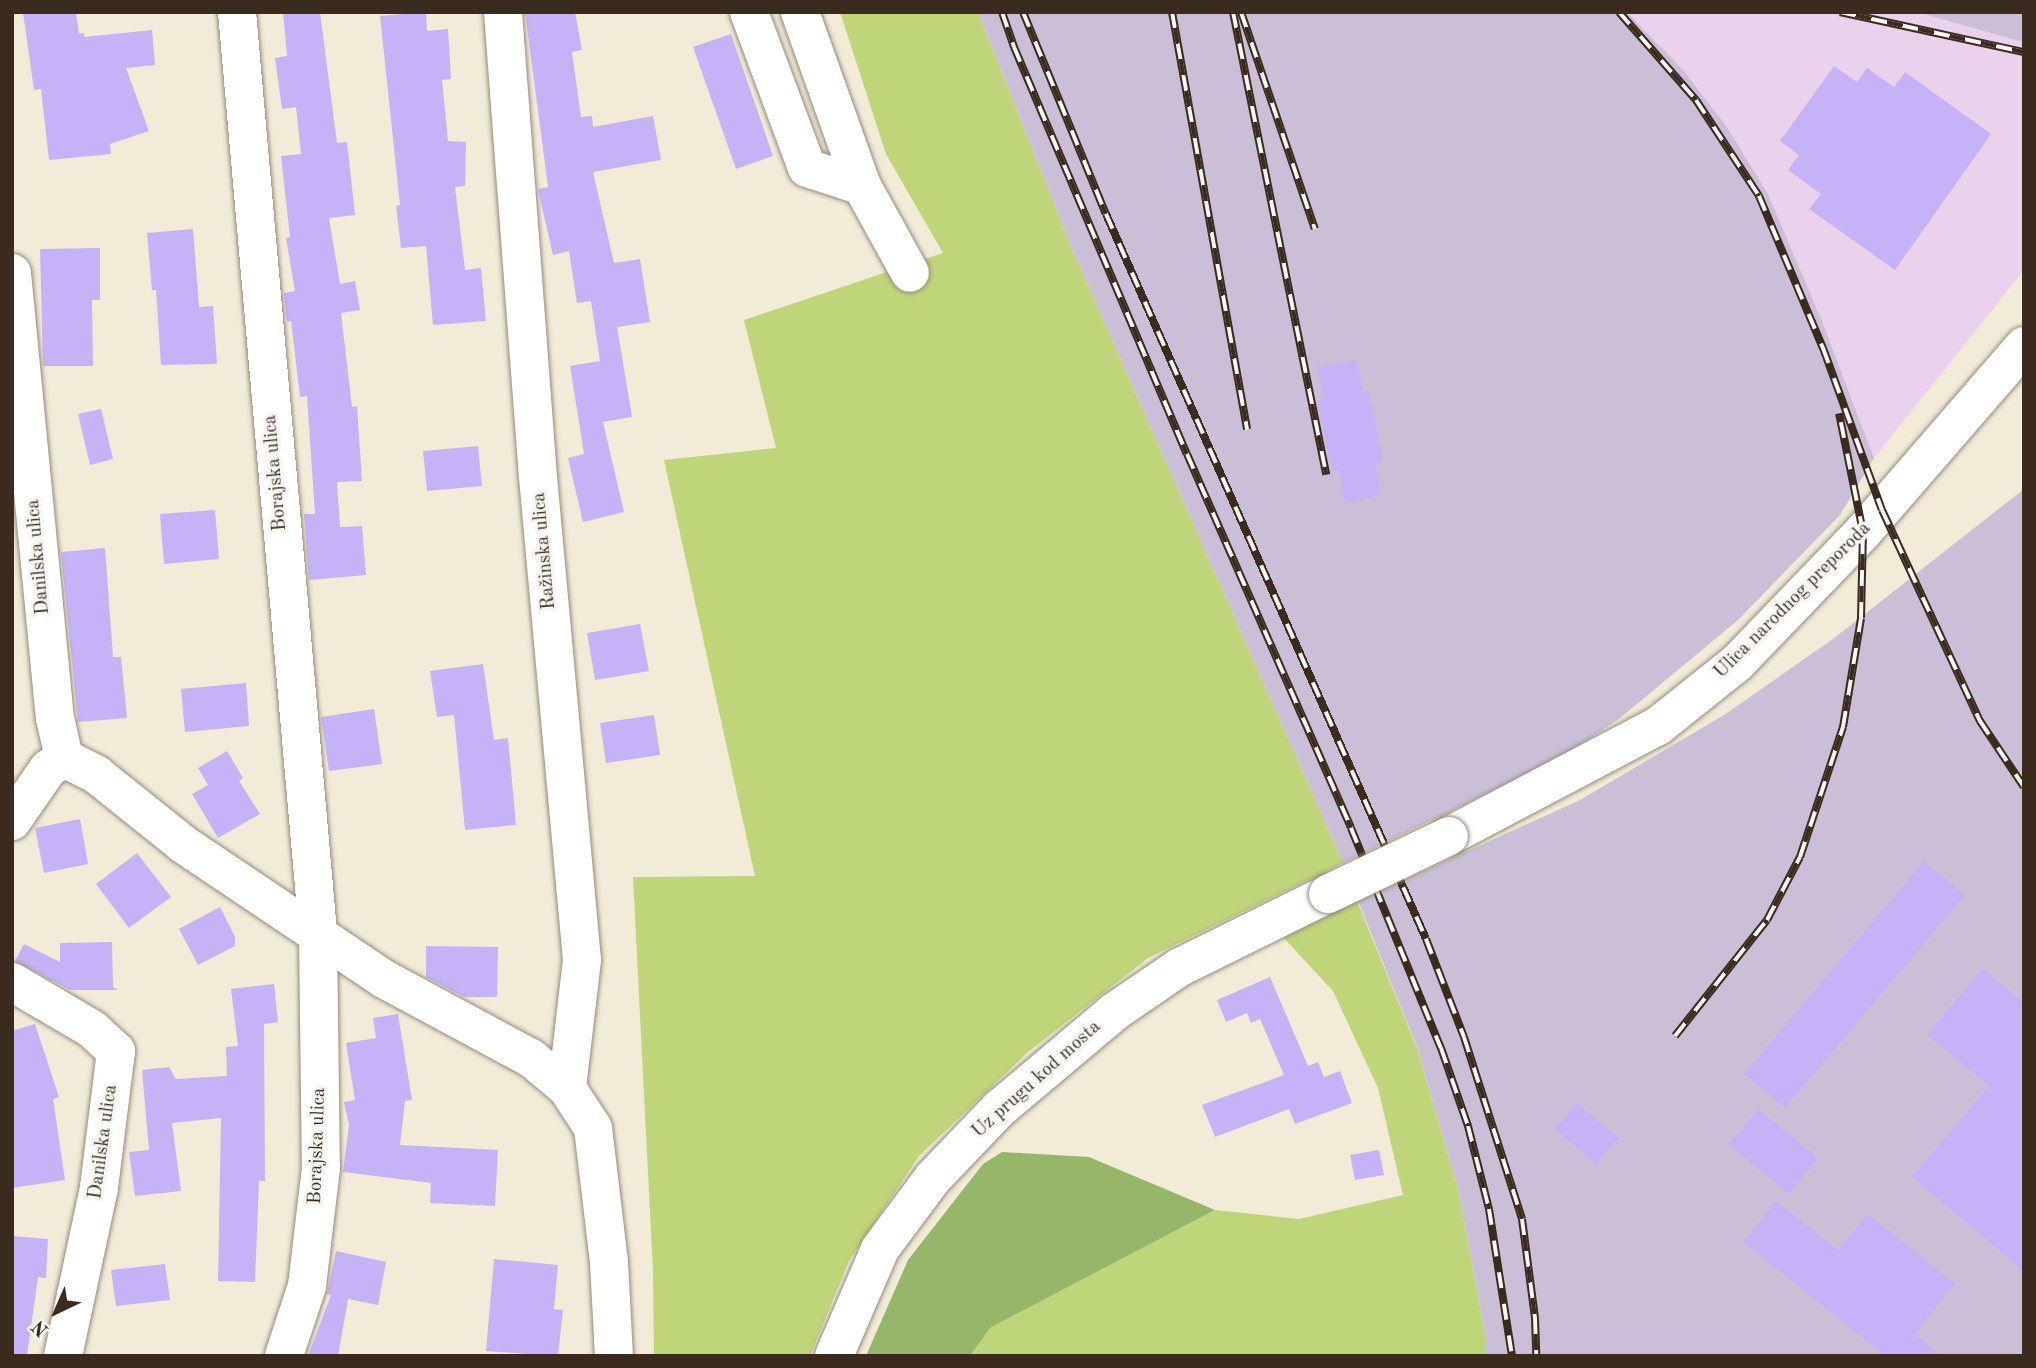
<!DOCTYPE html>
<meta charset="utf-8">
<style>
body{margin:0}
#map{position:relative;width:2036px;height:1368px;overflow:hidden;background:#f1ebd8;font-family:"Old Standard TT",serif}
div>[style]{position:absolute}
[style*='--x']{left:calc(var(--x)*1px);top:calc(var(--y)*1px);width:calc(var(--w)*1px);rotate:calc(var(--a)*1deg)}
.built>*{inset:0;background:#ead1ec}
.industrial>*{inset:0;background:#cabfd6}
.green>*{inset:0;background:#bed57a}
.forest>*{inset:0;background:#96b66a}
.building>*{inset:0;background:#c6b3f7}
.roads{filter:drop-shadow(0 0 2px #968a7b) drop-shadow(0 0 2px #968a7b)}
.minor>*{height:38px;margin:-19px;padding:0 19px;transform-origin:19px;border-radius:19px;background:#fff}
.rail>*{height:8px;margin-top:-4px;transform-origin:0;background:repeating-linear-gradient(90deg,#f6f6f2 0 16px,#3b2a1e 0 32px);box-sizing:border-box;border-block:2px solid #3b2a1e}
.bridges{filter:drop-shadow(0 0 2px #968a7b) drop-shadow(0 0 2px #968a7b)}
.minor-bridge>*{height:38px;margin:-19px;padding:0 19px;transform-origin:19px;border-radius:19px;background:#fff}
span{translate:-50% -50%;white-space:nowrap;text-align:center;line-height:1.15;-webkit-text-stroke:7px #f6f6f2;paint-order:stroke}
.street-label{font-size:19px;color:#3b2a1e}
.frame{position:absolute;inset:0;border:14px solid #3b2a1e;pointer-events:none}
.north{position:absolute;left:21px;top:1277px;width:70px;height:70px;-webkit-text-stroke:5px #f6f6f2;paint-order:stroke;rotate:224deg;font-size:19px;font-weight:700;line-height:28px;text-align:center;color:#3b2a1e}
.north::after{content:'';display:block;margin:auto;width:24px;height:32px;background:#3b2a1e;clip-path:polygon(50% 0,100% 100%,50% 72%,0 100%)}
</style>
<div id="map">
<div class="built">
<i style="clip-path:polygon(1627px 12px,1917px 12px,2024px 42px,2024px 270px,1874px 458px,1822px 321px,1768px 194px,1727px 127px,1684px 71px)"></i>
</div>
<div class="industrial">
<i style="clip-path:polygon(978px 12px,1627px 12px,1684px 71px,1727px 127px,1768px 194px,1822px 321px,1874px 458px,1840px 515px,1738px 620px,1619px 719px,1562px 757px,1343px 863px,1071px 247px)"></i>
<i style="clip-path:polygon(1917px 12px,2024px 12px,2024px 42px,2012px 39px)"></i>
<i style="clip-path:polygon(2024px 489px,2024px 1356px,1485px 1356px,1485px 1334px,1458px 1189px,1417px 1047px,1358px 901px,1580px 800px,1724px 715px,1833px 639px)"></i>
</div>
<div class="green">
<i style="clip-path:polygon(840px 12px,978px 12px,1071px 247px,1343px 863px,1148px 958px,1028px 1052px,919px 1156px,849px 1261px,810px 1356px,654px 1356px,653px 1271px,633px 877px,755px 876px,664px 460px,776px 448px,744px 320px,943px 253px,886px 154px)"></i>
<i style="clip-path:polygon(1357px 901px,1417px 1048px,1458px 1189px,1485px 1334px,1485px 1356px,970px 1356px,990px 1328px,1215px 1210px,1299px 1219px,1403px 1195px,1378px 1088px,1333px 991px,1282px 936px)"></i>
</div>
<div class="forest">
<i style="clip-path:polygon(1002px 1152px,1089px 1157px,1215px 1210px,990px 1328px,970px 1356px,866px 1356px,908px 1260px,983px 1164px)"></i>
</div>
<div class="building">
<i style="clip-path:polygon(23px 12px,76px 12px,79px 34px,84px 33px,84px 37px,152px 30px,155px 65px,126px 68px,149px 131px,110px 144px,111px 154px,49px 160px,41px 89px,34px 90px)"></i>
<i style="clip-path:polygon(283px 12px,320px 12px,337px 143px,347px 142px,355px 215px,329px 218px,340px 284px,355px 281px,360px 310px,341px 313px,352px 407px,357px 406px,362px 481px,337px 482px,340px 527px,362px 526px,366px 575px,309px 580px,304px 514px,315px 514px,307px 396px,300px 397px,291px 321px,287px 322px,284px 293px,295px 291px,286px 238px,290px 237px,281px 156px,301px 154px,296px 107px,282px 109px,275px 58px,287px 56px)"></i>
<i style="clip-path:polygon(426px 12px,427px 31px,448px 29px,451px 79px,442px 80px,448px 141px,466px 142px,465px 186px,455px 187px,465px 270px,481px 268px,486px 321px,433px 325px,426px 246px,401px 248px,396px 206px,400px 205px,380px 16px)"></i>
<i style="clip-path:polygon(525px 12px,575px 12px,582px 50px,572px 52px,581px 117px,592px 116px,593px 127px,653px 116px,661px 160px,593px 172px,614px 263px,640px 259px,650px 322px,617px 327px,632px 417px,603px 422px,624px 512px,583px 522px,568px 458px,584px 454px,570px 366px,600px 361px,591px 301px,577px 303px,569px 251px,553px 255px,539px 194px,538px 189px,548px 187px)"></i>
<i style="clip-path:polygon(731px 34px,773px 156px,736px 169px,693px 47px)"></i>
<i style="clip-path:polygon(1834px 66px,1857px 82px,1867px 68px,1894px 87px,1905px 72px,1991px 134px,1895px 270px,1809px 209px,1821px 194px,1788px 170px,1799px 155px,1780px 141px)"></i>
<i style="clip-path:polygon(193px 229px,199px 307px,213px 306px,217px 364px,161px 365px,156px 290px,152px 290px,147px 233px)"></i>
<i style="clip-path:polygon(100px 248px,100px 300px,92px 300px,93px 366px,43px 366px,40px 249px)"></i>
<i style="clip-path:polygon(1356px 360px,1363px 392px,1369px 391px,1383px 462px,1375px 463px,1381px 495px,1345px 503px,1339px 470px,1332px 472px,1317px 400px,1324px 399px,1317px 367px)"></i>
<i style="clip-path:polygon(101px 409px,113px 459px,90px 465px,78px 414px)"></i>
<i style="clip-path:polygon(478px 446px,482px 486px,427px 491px,423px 451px)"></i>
<i style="clip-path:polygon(215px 510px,219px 559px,164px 564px,160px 514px)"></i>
<i style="clip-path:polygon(105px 548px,113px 657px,121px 657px,127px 718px,78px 722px,61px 552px)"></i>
<i style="clip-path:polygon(640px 624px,649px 671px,595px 680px,587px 633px)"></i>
<i style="clip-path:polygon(483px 664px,494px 740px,508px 738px,516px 825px,465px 830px,454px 715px,437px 717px,430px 671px)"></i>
<i style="clip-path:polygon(246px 683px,249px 726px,185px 732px,181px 689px)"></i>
<i style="clip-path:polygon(374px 709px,382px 764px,329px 771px,321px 717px)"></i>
<i style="clip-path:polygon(654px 715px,660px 755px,606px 763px,600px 723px)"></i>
<i style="clip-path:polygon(227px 751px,243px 778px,239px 781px,260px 814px,218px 838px,192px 794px,208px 785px,198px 768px)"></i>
<i style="clip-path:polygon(80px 819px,88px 864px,44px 873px,35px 828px)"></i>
<i style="clip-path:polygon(137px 853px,171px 897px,129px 928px,96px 884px)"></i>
<i style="clip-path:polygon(1924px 861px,1965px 895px,1785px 1108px,1744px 1074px)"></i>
<i style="clip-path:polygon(220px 907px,235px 937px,235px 946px,198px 965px,179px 929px)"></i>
<i style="clip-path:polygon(112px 942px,113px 987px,118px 990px,70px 990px,15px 961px,24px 944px,60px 962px,60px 943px)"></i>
<i style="clip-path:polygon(426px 946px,498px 947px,497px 997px,464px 997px,426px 977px)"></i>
<i style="clip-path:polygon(1983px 968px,2024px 1003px,2024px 1271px,1912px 1177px,1989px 1086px,1927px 1035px)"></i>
<i style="clip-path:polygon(1270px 977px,1308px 1066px,1318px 1062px,1324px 1077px,1340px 1071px,1352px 1103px,1295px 1124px,1289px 1109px,1215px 1137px,1202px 1105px,1284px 1075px,1260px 1019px,1251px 1023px,1247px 1013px,1226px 1022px,1217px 1000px)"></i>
<i style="clip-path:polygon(274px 984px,278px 1022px,264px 1024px,265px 1181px,259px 1181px,255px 1282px,218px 1281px,221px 1118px,172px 1123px,181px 1191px,135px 1196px,129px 1152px,149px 1150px,142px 1070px,169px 1067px,176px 1079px,227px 1076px,226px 1047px,238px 1046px,231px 989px)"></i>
<i style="clip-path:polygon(398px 1014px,412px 1100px,405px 1101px,400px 1145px,498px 1150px,495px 1206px,430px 1203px,431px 1183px,343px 1172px,349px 1125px,344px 1102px,355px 1100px,346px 1043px,376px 1038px,373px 1018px)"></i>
<i style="clip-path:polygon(35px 1024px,59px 1097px,53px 1099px,65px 1180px,12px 1188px,12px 1031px)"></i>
<i style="clip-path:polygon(1577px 1103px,1619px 1138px,1596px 1164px,1555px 1129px)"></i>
<i style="clip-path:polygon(1758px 1109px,1818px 1158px,1789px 1194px,1729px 1145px)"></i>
<i style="clip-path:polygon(1379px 1150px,1384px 1175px,1355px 1180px,1350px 1155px)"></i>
<i style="clip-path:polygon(1776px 1201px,1838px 1250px,1868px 1214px,1955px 1284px,1915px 1334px,1941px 1356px,1885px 1356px,1743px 1242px)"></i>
<i style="clip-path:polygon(12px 1236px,48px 1239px,46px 1278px,38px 1277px,27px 1356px,12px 1355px)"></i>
<i style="clip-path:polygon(336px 1251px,386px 1262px,378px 1305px,348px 1299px,338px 1356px,308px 1356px,331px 1295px,327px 1294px)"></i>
<i style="clip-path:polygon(494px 1259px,558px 1265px,554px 1309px,563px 1310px,558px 1356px,486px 1351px)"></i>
<i style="clip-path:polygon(165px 1264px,170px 1300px,116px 1306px,111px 1270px)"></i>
</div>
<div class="roads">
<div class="minor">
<i style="--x:237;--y:12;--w:925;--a:84.97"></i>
<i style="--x:318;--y:933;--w:235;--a:89.3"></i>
<i style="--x:321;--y:1168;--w:119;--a:96.8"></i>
<i style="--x:307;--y:1286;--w:74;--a:108.2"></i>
<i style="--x:503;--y:12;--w:466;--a:85.7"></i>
<i style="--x:538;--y:477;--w:485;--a:84.8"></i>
<i style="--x:582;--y:960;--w:129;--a:96.7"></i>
<i style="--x:749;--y:12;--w:166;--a:69.6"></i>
<i style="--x:807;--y:168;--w:58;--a:18.1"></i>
<i style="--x:800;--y:12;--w:185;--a:70.4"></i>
<i style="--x:862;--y:186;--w:99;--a:61.1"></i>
<i style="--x:12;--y:273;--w:447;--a:84.5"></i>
<i style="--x:55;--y:718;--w:41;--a:77.3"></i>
<i style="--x:64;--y:758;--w:37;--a:27"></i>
<i style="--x:97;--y:775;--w:110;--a:38.7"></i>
<i style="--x:183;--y:844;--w:242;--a:33.9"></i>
<i style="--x:384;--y:979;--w:167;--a:28.3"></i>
<i style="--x:531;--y:1058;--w:47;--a:39.8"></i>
<i style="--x:567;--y:1088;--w:48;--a:57"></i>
<i style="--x:593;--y:1128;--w:135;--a:83.2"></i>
<i style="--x:609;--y:1262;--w:94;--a:87"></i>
<i style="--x:12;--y:821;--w:63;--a:-55.3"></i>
<i style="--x:48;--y:769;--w:19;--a:-35"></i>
<i style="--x:1449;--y:836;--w:236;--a:-27.8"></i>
<i style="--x:1658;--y:726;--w:101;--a:-38.6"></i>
<i style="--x:1737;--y:663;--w:182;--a:-46.1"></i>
<i style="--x:1863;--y:532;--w:246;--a:-49.1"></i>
<i style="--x:12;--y:982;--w:93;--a:30.4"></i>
<i style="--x:92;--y:1029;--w:33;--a:43"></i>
<i style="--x:116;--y:1051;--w:138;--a:97.1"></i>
<i style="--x:99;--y:1188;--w:172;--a:102.1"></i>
<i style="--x:834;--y:1356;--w:116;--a:-66.7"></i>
<i style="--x:880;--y:1249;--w:89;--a:-53.3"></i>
<i style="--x:933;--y:1178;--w:95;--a:-46.3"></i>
<i style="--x:999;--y:1109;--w:150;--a:-40.1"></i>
<i style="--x:1114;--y:1012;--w:80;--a:-34.3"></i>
<i style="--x:1180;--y:967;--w:165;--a:-26.3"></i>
</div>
</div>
<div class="rail">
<i style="--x:1002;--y:12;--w:37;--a:71"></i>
<i style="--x:1014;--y:47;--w:442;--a:67"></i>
<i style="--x:1187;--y:454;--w:408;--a:66.3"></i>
<i style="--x:1351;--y:828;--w:238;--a:67.8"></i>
<i style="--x:1441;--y:1048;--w:83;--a:70.9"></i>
<i style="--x:1468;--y:1126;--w:86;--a:75.8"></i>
<i style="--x:1489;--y:1209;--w:149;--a:81.1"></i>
<i style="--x:1023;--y:12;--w:218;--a:67.7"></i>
<i style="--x:1106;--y:214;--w:792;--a:66.18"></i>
<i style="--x:1426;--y:939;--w:105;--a:68.8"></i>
<i style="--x:1464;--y:1037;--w:191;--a:72.3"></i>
<i style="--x:1522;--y:1219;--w:100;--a:82.5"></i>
<i style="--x:1535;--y:1318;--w:38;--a:88"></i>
<i style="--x:1172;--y:12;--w:424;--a:79.8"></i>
<i style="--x:1233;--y:12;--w:472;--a:78.6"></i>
<i style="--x:1241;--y:12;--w:229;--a:71.2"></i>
<i style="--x:1619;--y:12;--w:117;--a:48.8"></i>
<i style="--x:1696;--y:100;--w:115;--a:56.7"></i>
<i style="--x:1759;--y:196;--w:165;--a:67.2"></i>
<i style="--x:1823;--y:348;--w:172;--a:70"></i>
<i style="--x:1882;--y:510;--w:233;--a:65.1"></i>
<i style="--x:1980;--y:721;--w:79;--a:56.3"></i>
<i style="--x:1840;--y:12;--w:188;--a:12.3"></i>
<i style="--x:1675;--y:1036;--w:148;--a:-51.6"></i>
<i style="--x:1767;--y:920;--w:71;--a:-62.4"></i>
<i style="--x:1800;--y:857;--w:137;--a:-71.7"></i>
<i style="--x:1843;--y:727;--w:110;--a:-80.6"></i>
<i style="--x:1861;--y:618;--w:86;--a:-88.7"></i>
<i style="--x:1863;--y:532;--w:121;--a:-101.4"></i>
</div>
<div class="bridges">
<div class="minor-bridge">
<i style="--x:1328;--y:894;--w:134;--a:-25.6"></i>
</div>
</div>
<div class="street-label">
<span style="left:276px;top:473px;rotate:-95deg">Borajska ulica</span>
<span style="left:545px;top:551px;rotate:-95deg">Ražinska ulica</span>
<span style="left:39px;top:557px;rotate:-95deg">Danilska ulica</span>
<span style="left:1793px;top:601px;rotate:-45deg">Ulica narodnog preporoda</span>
<span style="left:1037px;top:1080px;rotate:-42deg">Uz prugu kod mosta</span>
<span style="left:104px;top:1142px;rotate:-82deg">Danilska ulica</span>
<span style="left:318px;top:1146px;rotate:-88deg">Borajska ulica</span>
</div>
<div class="frame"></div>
<div class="north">N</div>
</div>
